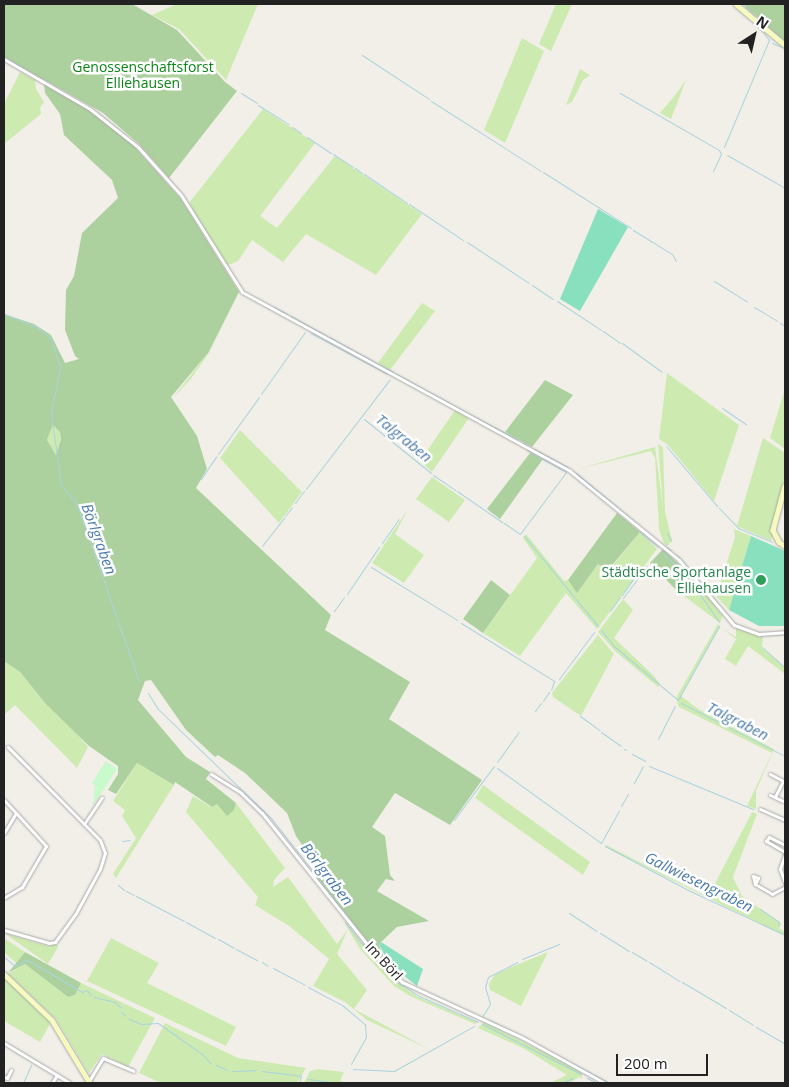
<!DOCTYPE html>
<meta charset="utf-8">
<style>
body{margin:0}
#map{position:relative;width:789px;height:1087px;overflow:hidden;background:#f2efe9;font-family:"Open Sans",sans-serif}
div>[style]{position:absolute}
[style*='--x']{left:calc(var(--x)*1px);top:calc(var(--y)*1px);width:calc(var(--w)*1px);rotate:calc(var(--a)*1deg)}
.grass>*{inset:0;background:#cdebb0}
.forest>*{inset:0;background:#add19e}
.park>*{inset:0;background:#c8facc}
.pitch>*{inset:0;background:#88e0be}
.stream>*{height:1px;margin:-0.5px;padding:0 0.5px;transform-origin:0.5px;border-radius:0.5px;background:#aad3df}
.roads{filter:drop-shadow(0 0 1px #a9a9a9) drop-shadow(0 0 1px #a9a9a9)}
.street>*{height:3px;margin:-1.5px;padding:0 1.5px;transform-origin:1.5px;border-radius:1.5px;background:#fff}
.secondary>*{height:4.5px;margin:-2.25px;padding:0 2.25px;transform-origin:2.25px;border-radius:2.25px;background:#f7fabf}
.dots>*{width:14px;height:14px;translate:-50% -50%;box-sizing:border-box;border:2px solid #fff;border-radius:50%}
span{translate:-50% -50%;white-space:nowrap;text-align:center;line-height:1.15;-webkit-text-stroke:5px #fff;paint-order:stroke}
.park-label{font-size:14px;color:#0c8416}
.leisure-label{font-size:14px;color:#27864d}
.right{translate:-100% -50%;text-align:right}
.street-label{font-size:14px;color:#222}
.water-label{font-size:15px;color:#4a7aab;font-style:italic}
.frame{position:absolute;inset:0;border:5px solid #222;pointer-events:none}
.north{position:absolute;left:729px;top:10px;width:50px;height:50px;-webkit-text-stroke:4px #fff;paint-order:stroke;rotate:35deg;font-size:14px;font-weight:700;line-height:20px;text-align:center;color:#222}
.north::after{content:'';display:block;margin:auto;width:18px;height:22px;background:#222;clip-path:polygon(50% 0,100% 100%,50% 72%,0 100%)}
.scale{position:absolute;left:616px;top:1054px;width:92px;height:22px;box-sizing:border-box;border:2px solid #222;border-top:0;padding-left:6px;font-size:15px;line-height:18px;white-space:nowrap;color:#222;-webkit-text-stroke:4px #fff;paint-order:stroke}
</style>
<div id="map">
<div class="grass">
<i style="clip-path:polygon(177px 4px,258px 4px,226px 80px,179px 29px,152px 15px)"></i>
<i style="clip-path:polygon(556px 4px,572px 4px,551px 51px,539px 44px)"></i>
<i style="clip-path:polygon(522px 38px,544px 51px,505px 143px,484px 130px)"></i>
<i style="clip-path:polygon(580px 69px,590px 75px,583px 80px,572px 102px,566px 105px)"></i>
<i style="clip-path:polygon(20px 72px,35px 80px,36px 89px,44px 102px,40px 108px,41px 114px,4px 144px,4px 104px)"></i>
<i style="clip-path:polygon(686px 80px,671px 119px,660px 113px,676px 94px)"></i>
<i style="clip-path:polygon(263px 109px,315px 143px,260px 216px,277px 228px,335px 156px,422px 214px,376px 275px,306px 234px,283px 262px,252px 240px,238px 261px,226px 266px,189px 203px)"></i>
<i style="clip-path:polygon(239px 292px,209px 353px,190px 380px,172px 399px,208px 353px)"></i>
<i style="clip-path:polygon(422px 303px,435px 311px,390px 370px,378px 363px)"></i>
<i style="clip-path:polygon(667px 373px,739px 425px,714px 501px,667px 444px,659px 439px)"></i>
<i style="clip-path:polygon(785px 389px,785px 449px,770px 438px)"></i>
<i style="clip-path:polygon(455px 410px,469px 418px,432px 472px,420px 461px)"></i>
<i style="clip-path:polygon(53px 425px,60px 432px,61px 439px,56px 455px,47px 440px)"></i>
<i style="clip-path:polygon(240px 430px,302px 492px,279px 523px,220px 458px)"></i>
<i style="clip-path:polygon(763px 438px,785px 453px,785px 482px,771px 541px,737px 526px)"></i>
<i style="clip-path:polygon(658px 444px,663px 447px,665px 512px,672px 540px,668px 546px,664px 544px,659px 529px,655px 458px,651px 451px,578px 469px,655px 447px,663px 507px)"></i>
<i style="clip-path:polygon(432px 477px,465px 500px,449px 522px,416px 499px)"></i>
<i style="clip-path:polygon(408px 509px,395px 534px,424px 555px,404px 583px,372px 563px)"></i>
<i style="clip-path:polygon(734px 529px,751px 536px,729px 610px,716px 596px,735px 537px)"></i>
<i style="clip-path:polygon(640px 532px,657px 549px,597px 629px,566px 593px,520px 656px,483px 633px,537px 558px,523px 538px,526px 534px,564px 581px,568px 580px,577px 592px,598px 564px,609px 570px)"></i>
<i style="clip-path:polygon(692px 577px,723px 616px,720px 623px,676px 590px)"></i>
<i style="clip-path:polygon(623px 599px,633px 610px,614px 638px,654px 676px,660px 684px,658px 687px,615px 651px,598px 632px)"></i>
<i style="clip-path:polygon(718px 624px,720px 627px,681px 696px,698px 709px,774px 749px,756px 791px,756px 809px,747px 806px,772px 753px,679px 707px,676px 698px)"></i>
<i style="clip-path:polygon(736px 628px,763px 635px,762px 648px,785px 667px,785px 674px,748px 646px,736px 666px,725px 659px,736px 639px,723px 629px,736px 637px)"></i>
<i style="clip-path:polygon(598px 635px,614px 654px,581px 716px,553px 697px,552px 693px)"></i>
<i style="clip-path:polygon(4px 661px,20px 672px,45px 703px,62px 716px,88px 747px,77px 768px,15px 705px,4px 715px)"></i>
<i style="clip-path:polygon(137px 763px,174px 785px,116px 878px,113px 874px,136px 838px,122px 816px,125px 810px,113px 801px)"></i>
<i style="clip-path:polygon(483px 785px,590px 862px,583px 875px,475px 798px)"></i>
<i style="clip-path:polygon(193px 796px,211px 807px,216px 804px,234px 810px,236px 803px,285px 868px,274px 880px,273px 887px,288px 877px,337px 944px,348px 929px,343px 920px,373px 958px,398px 983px,418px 997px,477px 1022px,475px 1024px,410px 996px,394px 986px,360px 949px,348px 929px,337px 954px,367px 990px,354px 1009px,431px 1050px,367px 1020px,345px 1002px,313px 986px,329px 959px,289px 926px,255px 905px,258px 897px,186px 812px)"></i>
<i style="clip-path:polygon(752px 812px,757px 814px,733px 877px,742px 896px,781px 923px,779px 928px,785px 932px,785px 936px,605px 847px,606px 845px,708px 897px)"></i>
<i style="clip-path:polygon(4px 933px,47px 946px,57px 944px,58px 947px,48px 964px)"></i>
<i style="clip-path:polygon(4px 938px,25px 952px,16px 963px,4px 952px)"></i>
<i style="clip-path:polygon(111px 938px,159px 963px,147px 983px,236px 1027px,226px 1046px,87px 981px)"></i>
<i style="clip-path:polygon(548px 952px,521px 1006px,490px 990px,489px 984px,495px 974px)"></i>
<i style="clip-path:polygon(25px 964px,68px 997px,75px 995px,81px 983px,155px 1018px,128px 1067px,102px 1054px,89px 1073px,56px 1019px,8px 974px)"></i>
<i style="clip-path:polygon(4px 977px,51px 1022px,40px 1042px,4px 1021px)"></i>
<i style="clip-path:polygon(484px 1022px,581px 1071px,582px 1079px,579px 1077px,570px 1083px,550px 1083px,567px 1075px,523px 1048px,478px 1028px)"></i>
<i style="clip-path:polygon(165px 1023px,238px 1058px,306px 1068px,297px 1083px,161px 1083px,139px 1073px)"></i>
<i style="clip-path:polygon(318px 1069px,344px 1072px,340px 1081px,352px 1083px,304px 1083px,310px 1071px)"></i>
</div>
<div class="forest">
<i style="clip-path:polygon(4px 4px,132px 4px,177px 30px,225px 82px,237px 91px,169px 178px,139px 144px,103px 113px,4px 57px)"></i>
<i style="clip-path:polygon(785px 4px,785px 42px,744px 5px,745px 4px)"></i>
<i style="clip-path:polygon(evenodd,44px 84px,90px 110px,133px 145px,181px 199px,239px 292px,208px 353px,171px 397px,197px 436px,207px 469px,196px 488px,331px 615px,325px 630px,410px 682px,389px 719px,482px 780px,450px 825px,395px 793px,372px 827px,385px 836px,390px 875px,395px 881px,386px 879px,377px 891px,429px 921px,397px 927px,379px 944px,387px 966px,316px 877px,321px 873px,296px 836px,287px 813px,245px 773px,218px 755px,215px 757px,186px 730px,151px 680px,145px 681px,138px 700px,186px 757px,210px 772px,206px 779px,236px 803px,234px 810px,227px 816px,217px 804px,212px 807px,175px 782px,174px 785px,137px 763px,116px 794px,108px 790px,118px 774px,118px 766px,89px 746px,45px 703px,20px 672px,4px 661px,4px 314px,34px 324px,51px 335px,65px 363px,79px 359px,75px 356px,65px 330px,66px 290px,74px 276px,82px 233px,118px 198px,112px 180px,64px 135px,60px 114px,45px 93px,44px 84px,53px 425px,60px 432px,61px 439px,56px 455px,47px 440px,53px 425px)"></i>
<i style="clip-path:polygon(545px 380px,573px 395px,532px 447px,505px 432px)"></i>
<i style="clip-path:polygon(530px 453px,543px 459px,500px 519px,487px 509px)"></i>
<i style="clip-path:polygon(617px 513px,640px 532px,608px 570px,598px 564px,577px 593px,568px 580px)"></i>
<i style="clip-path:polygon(663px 549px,692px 577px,676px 590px,650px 563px)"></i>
<i style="clip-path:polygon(491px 580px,510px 595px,483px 633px,463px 619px)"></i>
<i style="clip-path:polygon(25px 952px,81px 983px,75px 995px,68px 997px,25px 964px,8px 973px)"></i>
</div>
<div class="park">
<i style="clip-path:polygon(106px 761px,117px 769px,93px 806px,95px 786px,92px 783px)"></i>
</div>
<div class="pitch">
<i style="clip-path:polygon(598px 209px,628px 227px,580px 311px,560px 299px)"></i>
<i style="clip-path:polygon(751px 536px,785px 551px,785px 626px,759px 626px,729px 610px)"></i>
<i style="clip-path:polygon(381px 942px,423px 969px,417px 986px,389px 964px,379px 944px)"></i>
</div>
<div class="stream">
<i style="--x:745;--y:6;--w:22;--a:47"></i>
<i style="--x:772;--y:43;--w:14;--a:21"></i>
<i style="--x:362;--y:55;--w:80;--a:33.3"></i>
<i style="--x:9;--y:60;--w:45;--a:30.5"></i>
<i style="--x:241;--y:93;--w:19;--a:32"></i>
<i style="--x:620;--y:93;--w:114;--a:29.9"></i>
<i style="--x:719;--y:150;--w:4;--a:63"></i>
<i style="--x:721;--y:154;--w:19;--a:115"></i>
<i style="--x:431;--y:101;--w:130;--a:32.5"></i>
<i style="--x:258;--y:105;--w:36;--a:32"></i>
<i style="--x:88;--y:106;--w:39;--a:38"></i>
<i style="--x:292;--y:127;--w:11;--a:34"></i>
<i style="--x:307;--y:137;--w:29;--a:34"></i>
<i style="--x:724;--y:147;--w:116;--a:-67.2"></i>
<i style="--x:769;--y:40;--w:19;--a:-129"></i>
<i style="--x:333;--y:154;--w:24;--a:33"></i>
<i style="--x:727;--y:155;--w:67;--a:29.6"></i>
<i style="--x:355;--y:168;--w:9;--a:36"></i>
<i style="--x:543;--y:172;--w:104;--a:32.5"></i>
<i style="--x:364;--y:174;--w:52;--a:34"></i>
<i style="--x:409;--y:204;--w:65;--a:33.7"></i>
<i style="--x:633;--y:230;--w:46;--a:31.6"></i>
<i style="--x:672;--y:254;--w:8;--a:60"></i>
<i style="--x:467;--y:242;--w:74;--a:33.5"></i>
<i style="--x:714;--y:281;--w:39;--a:32"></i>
<i style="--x:532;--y:285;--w:25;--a:34"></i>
<i style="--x:557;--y:301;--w:53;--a:33.4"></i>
<i style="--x:274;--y:307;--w:15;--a:28"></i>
<i style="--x:754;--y:307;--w:27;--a:31"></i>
<i style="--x:4;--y:314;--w:34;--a:21"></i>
<i style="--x:36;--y:326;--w:20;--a:41"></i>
<i style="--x:51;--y:339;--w:29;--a:72"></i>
<i style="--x:60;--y:367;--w:47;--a:101.1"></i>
<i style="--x:51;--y:413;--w:73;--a:82.1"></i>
<i style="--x:61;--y:485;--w:21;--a:49"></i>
<i style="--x:75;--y:501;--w:25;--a:69"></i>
<i style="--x:84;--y:524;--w:167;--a:70.8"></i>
<i style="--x:291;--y:316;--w:41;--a:29.1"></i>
<i style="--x:780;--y:323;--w:6;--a:31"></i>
<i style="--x:603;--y:331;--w:21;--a:35"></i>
<i style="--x:311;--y:333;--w:86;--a:28.3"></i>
<i style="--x:329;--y:337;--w:38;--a:29"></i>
<i style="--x:622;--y:343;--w:49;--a:35.9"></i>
<i style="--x:364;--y:356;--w:14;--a:30"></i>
<i style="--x:378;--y:364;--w:17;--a:28"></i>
<i style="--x:396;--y:374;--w:63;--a:28.6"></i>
<i style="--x:261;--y:394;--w:76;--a:-54.6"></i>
<i style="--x:454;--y:406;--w:24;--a:28"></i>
<i style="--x:722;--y:408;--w:29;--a:34"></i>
<i style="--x:477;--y:418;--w:17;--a:28"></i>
<i style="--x:364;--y:419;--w:86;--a:38.9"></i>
<i style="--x:494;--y:427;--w:27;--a:28"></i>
<i style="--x:523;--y:443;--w:6;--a:31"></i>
<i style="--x:666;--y:446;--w:79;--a:49.6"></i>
<i style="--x:534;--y:449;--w:38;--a:28"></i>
<i style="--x:527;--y:450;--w:14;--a:30"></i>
<i style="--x:218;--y:454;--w:70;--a:-54.3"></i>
<i style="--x:576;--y:473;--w:78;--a:39.8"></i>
<i style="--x:433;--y:475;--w:27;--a:34"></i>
<i style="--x:201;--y:479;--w:27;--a:-56"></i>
<i style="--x:306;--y:489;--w:138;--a:-52.6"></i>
<i style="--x:457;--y:491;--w:55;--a:34.6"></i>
<i style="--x:295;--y:503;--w:15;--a:-53"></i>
<i style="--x:719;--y:508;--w:28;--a:46"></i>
<i style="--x:738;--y:528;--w:37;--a:22"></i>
<i style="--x:285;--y:516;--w:11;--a:-52"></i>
<i style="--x:504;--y:523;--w:19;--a:35"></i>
<i style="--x:520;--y:534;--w:77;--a:-53.4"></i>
<i style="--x:566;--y:472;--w:29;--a:-151"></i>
<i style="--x:640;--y:532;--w:23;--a:40"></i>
<i style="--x:667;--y:533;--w:9;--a:63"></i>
<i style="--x:524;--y:536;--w:117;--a:50.6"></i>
<i style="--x:382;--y:543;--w:29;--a:-55"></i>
<i style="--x:662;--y:545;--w:10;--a:29"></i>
<i style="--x:262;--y:546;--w:36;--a:-52"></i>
<i style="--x:664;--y:554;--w:40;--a:46"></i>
<i style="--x:692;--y:583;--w:47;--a:55.3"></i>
<i style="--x:677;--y:555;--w:61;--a:50.3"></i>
<i style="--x:371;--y:567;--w:101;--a:31.6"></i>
<i style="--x:636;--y:576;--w:6;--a:-59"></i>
<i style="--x:347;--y:594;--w:57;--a:-55.8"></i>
<i style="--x:622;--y:595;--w:19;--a:-55"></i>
<i style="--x:623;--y:598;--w:40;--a:-53"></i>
<i style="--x:334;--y:611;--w:17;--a:-54"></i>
<i style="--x:610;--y:611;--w:17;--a:-54"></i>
<i style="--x:461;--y:623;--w:110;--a:31.9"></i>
<i style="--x:554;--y:681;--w:9;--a:108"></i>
<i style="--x:601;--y:630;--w:22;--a:51"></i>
<i style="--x:615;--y:647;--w:82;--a:40.1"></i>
<i style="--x:678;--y:700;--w:85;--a:-61"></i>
<i style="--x:765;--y:635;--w:20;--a:-3"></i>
<i style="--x:762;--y:647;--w:31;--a:42"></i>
<i style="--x:559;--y:679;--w:59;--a:-53.3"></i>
<i style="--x:148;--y:693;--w:19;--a:58"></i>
<i style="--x:158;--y:709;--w:157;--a:44"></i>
<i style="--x:271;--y:818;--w:123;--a:51.9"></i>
<i style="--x:543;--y:701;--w:11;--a:-56"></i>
<i style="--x:681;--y:703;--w:117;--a:27"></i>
<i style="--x:535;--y:711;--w:10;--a:-53"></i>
<i style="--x:580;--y:716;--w:24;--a:36"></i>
<i style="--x:601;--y:732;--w:24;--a:35"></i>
<i style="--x:658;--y:739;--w:37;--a:-63"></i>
<i style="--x:624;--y:749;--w:2;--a:27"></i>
<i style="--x:632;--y:754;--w:15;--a:28"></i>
<i style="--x:497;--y:762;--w:37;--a:-54"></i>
<i style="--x:649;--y:766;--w:113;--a:22.5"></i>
<i style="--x:497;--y:768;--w:128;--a:35.8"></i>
<i style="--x:601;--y:843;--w:37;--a:-61"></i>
<i style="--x:634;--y:783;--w:19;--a:-62"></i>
<i style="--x:621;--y:806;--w:14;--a:-60"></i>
<i style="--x:454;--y:820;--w:67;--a:-53.5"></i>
<i style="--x:122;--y:841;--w:8;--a:-7"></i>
<i style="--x:605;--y:846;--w:94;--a:27.9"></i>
<i style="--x:688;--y:890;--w:107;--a:24.9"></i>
<i style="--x:118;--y:885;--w:8;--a:40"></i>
<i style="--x:126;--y:891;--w:9;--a:27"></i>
<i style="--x:136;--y:896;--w:54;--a:27.5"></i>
<i style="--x:760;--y:909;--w:22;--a:34"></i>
<i style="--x:778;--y:921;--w:5;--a:79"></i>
<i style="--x:569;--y:913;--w:33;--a:33"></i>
<i style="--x:186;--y:922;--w:33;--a:29"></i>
<i style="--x:345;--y:922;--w:46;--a:52.1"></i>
<i style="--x:373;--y:958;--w:36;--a:44"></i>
<i style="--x:399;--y:983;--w:24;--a:33"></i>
<i style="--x:419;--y:996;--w:64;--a:23.8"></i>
<i style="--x:600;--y:933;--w:34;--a:32"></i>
<i style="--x:218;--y:939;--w:18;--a:29"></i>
<i style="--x:236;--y:949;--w:24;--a:28"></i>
<i style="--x:632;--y:952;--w:17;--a:31"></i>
<i style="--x:4;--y:957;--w:14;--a:39"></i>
<i style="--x:15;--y:966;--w:13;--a:-29"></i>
<i style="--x:26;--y:960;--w:8;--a:23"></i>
<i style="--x:33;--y:963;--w:57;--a:30.6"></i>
<i style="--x:82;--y:992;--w:5;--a:-22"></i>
<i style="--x:87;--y:990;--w:7;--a:56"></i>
<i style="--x:522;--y:959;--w:40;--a:-22"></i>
<i style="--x:262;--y:962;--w:7;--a:34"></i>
<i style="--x:649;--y:962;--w:36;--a:32"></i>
<i style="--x:273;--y:968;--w:36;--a:28"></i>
<i style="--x:682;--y:982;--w:51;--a:30.6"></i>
<i style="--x:308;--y:987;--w:38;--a:28"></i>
<i style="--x:342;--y:1005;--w:30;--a:40"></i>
<i style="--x:365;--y:1024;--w:13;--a:86"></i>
<i style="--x:366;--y:1037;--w:31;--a:119"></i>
<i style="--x:94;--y:997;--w:22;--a:13"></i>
<i style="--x:115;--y:1002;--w:8;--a:45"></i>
<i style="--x:729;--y:1010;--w:28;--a:32"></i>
<i style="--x:121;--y:1012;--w:6;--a:39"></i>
<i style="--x:482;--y:1017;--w:15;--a:-58"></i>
<i style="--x:490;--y:1004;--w:18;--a:-106"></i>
<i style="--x:485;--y:987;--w:10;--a:-73"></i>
<i style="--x:488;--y:977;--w:33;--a:-27"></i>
<i style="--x:129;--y:1019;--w:13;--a:23"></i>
<i style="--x:141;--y:1024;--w:17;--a:-3"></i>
<i style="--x:158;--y:1023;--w:54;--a:35.2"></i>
<i style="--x:202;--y:1054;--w:13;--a:48"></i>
<i style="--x:489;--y:1020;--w:115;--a:27.5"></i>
<i style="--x:482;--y:1024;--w:111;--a:26.8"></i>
<i style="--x:756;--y:1027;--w:34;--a:30"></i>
<i style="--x:216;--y:1065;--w:12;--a:24"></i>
<i style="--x:353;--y:1069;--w:41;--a:2.8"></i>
<i style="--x:394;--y:1071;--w:92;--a:-29.4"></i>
<i style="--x:232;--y:1071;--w:24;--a:-2"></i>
<i style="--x:262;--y:1071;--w:39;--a:7"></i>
<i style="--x:301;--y:1076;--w:7;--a:106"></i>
<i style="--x:594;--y:1075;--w:18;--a:27"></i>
<i style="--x:587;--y:1078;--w:11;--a:27"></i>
<i style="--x:308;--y:1079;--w:27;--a:8"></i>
<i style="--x:23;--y:1083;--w:20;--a:-66"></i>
<i style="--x:561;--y:1083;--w:13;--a:-23"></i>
</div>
<div class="roads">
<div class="street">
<i style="--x:4;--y:59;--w:99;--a:30.2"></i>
<i style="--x:90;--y:109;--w:61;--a:38.4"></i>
<i style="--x:138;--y:147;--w:64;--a:48.1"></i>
<i style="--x:181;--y:195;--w:115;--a:57.8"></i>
<i style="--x:242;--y:292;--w:374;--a:28.6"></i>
<i style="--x:570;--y:471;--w:141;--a:39.2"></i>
<i style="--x:679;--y:560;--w:85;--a:49.8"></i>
<i style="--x:734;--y:625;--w:27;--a:20"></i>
<i style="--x:759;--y:634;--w:26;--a:-4"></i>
<i style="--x:211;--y:774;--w:36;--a:32"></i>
<i style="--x:241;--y:793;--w:29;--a:44"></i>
<i style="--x:262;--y:813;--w:187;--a:51.3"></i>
<i style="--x:379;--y:959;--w:33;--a:45"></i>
<i style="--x:402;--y:982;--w:133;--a:24.8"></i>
<i style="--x:523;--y:1038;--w:94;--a:28.8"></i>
<i style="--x:770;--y:774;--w:15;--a:28"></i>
<i style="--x:783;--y:781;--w:18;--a:117"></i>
<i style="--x:770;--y:795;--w:14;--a:25"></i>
<i style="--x:4;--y:800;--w:18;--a:47"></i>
<i style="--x:760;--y:809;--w:27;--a:24"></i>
<i style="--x:84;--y:824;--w:32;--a:-56"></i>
<i style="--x:4;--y:833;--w:23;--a:-59"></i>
<i style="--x:16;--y:813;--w:45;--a:47.7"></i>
<i style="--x:46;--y:846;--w:48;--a:120.3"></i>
<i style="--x:22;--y:887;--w:21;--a:149"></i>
<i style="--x:785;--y:845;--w:18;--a:-153"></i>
<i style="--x:769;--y:837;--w:5;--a:127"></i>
<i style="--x:766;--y:841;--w:22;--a:30"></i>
<i style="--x:785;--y:855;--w:15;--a:110"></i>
<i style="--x:780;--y:869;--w:15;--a:70"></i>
<i style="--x:755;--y:884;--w:7;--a:-63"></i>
<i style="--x:758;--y:878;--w:5;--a:-158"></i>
<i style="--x:753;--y:876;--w:8;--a:76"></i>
<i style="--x:755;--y:884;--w:20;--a:30"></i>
<i style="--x:772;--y:894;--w:15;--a:-28"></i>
<i style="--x:4;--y:930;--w:47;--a:16.1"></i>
<i style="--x:49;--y:943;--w:6;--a:-9"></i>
<i style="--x:55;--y:942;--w:36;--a:-54"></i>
<i style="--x:76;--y:913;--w:50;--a:-61.4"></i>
<i style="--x:100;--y:869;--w:17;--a:-73"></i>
<i style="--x:105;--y:853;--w:14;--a:-111"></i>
<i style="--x:100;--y:840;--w:131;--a:-134.7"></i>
<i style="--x:4;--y:1043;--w:77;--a:31.2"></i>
<i style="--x:4;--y:1077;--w:3;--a:18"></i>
<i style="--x:7;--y:1078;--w:9;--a:-63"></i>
<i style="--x:89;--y:1081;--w:27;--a:-59"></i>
<i style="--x:103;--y:1058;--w:33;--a:23"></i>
<i style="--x:52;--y:1083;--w:9;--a:-58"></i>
</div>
<div class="secondary">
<i style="--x:736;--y:4;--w:64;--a:39.9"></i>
<i style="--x:785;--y:486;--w:46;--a:105.3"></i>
<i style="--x:773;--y:530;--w:13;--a:63"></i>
<i style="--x:779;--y:542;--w:7;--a:34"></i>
<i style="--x:4;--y:974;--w:66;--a:43.8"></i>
<i style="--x:52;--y:1020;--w:74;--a:58.9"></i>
</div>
</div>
<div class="dots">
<i style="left:761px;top:580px;background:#2e9e5b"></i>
</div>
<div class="park-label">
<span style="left:143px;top:75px">Genossenschaftsforst<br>Elliehausen</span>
</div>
<div class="leisure-label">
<span class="right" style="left:751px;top:580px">Städtische Sportanlage<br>Elliehausen</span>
</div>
<div class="street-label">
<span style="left:384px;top:961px;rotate:47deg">Im Börl</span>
</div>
<div class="water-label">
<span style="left:404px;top:438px;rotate:39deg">Talgraben</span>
<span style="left:99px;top:539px;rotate:70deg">Börlgraben</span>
<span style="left:738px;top:721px;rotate:27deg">Talgraben</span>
<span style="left:327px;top:874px;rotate:52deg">Börlgraben</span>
<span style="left:699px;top:882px;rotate:26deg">Gallwiesengraben</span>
</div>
<div class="frame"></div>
<div class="north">N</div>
<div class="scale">200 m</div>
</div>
